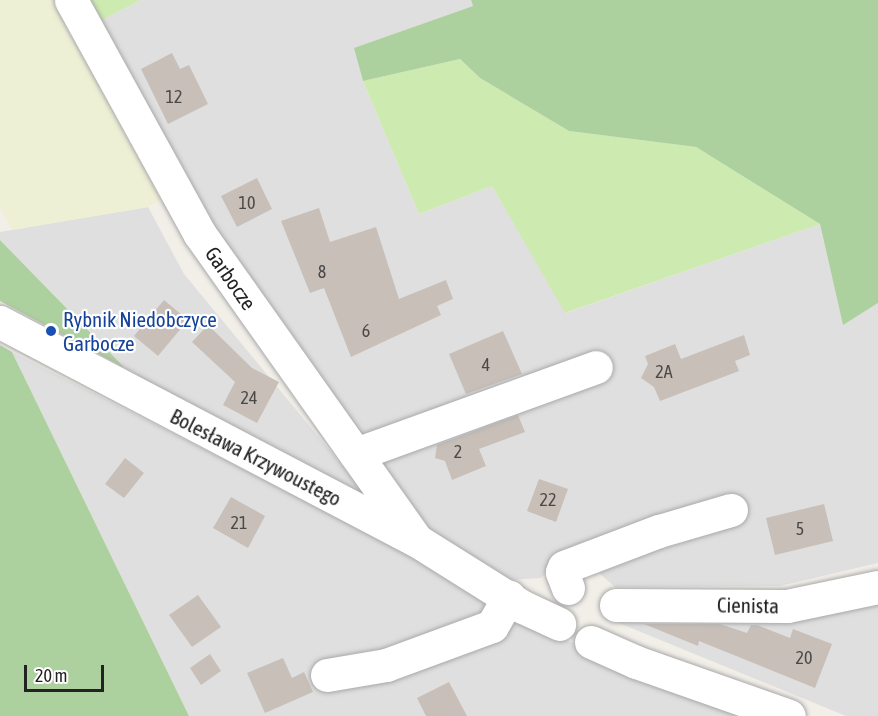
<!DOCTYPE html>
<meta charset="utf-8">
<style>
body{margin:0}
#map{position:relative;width:878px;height:716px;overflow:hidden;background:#f2efe9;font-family:"Asap Condensed",sans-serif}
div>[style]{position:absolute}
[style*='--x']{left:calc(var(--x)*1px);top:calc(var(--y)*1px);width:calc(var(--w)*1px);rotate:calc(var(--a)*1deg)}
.residential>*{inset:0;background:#e0dfdf}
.farmland>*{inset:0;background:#eef0d5}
.grass>*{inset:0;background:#cdebb0}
.forest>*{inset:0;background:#add19e}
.building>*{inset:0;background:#c7bfb8}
.roads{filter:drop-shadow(0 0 2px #a9a9a9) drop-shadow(0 0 2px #a9a9a9)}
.minor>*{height:33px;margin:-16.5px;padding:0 16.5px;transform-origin:16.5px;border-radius:16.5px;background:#fff}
.dots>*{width:16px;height:16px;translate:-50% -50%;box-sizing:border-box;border:3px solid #fff;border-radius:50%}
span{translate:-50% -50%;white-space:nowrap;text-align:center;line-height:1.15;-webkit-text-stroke:4.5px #fff;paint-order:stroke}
.number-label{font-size:18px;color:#4b4948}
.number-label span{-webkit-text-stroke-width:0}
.street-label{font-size:21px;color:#222}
.transit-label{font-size:21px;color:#164399}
.left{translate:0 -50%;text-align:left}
.scale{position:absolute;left:24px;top:665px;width:80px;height:27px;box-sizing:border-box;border:3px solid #222;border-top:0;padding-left:8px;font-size:18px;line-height:21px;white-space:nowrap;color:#222;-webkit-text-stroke:4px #fff;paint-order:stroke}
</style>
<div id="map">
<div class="residential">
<i style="clip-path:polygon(141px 0,471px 0,473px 6px,355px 48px,363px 81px,419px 214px,492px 186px,566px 313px,820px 224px,843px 324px,878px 303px,878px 563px,780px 586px,615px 587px,592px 567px,548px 570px,541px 578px,509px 580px,433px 538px,222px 250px,100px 21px)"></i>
<i style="clip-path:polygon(148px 207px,184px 274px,378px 509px,151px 394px,0 240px,0 232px)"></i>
<i style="clip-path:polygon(12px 352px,406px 552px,562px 639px,779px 716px,189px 716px)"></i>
<i style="clip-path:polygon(878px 594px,878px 716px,846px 716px,619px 623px,621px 615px)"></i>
</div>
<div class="farmland">
<i style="clip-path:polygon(0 0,59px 0,169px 195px,148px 207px,12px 230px,0 208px)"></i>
</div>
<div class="grass">
<i style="clip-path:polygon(89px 0,141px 0,100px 21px)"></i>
<i style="clip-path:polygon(460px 59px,480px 78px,569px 131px,696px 147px,820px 224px,565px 313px,492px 186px,419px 214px,363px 81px)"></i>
</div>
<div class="forest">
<i style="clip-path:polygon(471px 0,878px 0,878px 303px,843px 325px,820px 224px,696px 147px,569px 131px,480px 78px,460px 59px,363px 81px,354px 48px,473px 6px)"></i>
<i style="clip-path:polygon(0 240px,125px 368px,0 301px)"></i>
<i style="clip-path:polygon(0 345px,12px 352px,189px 716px,0 716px)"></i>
</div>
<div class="building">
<i style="clip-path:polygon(172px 53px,180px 69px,189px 65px,208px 104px,168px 124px,141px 69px)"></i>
<i style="clip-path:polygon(257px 178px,272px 209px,237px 227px,221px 196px)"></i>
<i style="clip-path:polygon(319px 208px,330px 242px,376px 227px,399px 299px,446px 280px,453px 299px,437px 306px,441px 315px,351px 357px,324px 288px,310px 293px,281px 221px)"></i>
<i style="clip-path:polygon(164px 300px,188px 320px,158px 356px,134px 336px)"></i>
<i style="clip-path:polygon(208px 325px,252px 368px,279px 382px,257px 423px,223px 405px,235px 382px,192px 342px)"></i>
<i style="clip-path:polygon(503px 331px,522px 374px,466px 394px,449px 354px)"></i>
<i style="clip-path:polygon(744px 335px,750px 355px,735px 361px,739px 371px,660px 401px,654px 387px,641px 378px,648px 364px,645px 356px,675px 344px,681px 359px)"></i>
<i style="clip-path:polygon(518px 415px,525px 432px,479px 449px,486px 466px,452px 480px,445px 461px,435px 458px,437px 445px)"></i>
<i style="clip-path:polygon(125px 458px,144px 473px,124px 498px,105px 484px)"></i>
<i style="clip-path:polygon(539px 479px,568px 489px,556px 522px,527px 511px)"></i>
<i style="clip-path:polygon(231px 497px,265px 516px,248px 548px,213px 528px)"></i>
<i style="clip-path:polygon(824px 504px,833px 541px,775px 555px,766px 518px)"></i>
<i style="clip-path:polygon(198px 595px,221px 627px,192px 647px,169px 615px)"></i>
<i style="clip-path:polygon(644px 624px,720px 624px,747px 633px,751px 625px,757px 625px,790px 638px,793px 629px,832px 644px,815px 688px,699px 641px,698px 646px)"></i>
<i style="clip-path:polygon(210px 654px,221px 671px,201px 685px,190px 668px)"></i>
<i style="clip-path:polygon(283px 658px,292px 678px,304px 672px,313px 692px,265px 713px,247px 673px)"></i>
<i style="clip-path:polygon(449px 682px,467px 716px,426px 716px,417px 698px)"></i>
</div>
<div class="roads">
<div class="minor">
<i style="--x:71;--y:0;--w:266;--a:61.2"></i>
<i style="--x:199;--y:233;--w:376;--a:54.7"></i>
<i style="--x:0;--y:322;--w:470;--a:27.7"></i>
<i style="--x:416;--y:540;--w:126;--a:32.1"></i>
<i style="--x:523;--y:607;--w:40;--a:25"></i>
<i style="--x:356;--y:454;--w:255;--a:-19.9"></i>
<i style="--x:568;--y:588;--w:17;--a:-111"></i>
<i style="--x:562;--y:572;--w:5;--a:-68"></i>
<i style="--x:564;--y:567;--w:102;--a:-20.8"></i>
<i style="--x:659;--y:531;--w:75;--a:-16.3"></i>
<i style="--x:616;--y:605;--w:171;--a:0.3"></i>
<i style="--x:787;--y:606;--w:93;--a:-11.8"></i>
<i style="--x:591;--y:642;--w:49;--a:24"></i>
<i style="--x:636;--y:662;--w:162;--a:19.4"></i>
<i style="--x:327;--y:675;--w:60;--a:-9.6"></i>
<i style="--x:386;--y:665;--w:113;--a:-20.2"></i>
<i style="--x:492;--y:626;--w:34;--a:-60"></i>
</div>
</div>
<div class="dots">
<i style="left:51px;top:331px;background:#1a4fb4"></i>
</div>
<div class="number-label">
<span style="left:174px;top:97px">12</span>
<span style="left:247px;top:203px">10</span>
<span style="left:322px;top:272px">8</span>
<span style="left:366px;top:331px">6</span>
<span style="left:486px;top:365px">4</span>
<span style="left:664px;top:372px">2A</span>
<span style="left:249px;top:398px">24</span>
<span style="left:458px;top:452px">2</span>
<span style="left:548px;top:500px">22</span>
<span style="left:239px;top:523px">21</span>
<span style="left:800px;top:529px">5</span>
<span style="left:804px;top:658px">20</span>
</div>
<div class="street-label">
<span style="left:231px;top:278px;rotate:55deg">Garbocze</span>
<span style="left:256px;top:457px;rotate:27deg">Bolesława Krzywoustego</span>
<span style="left:748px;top:605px;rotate:1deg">Cienista</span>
</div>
<div class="transit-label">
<span class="left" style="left:63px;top:331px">Rybnik Niedobczyce<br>Garbocze</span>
</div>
<div class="scale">20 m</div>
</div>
